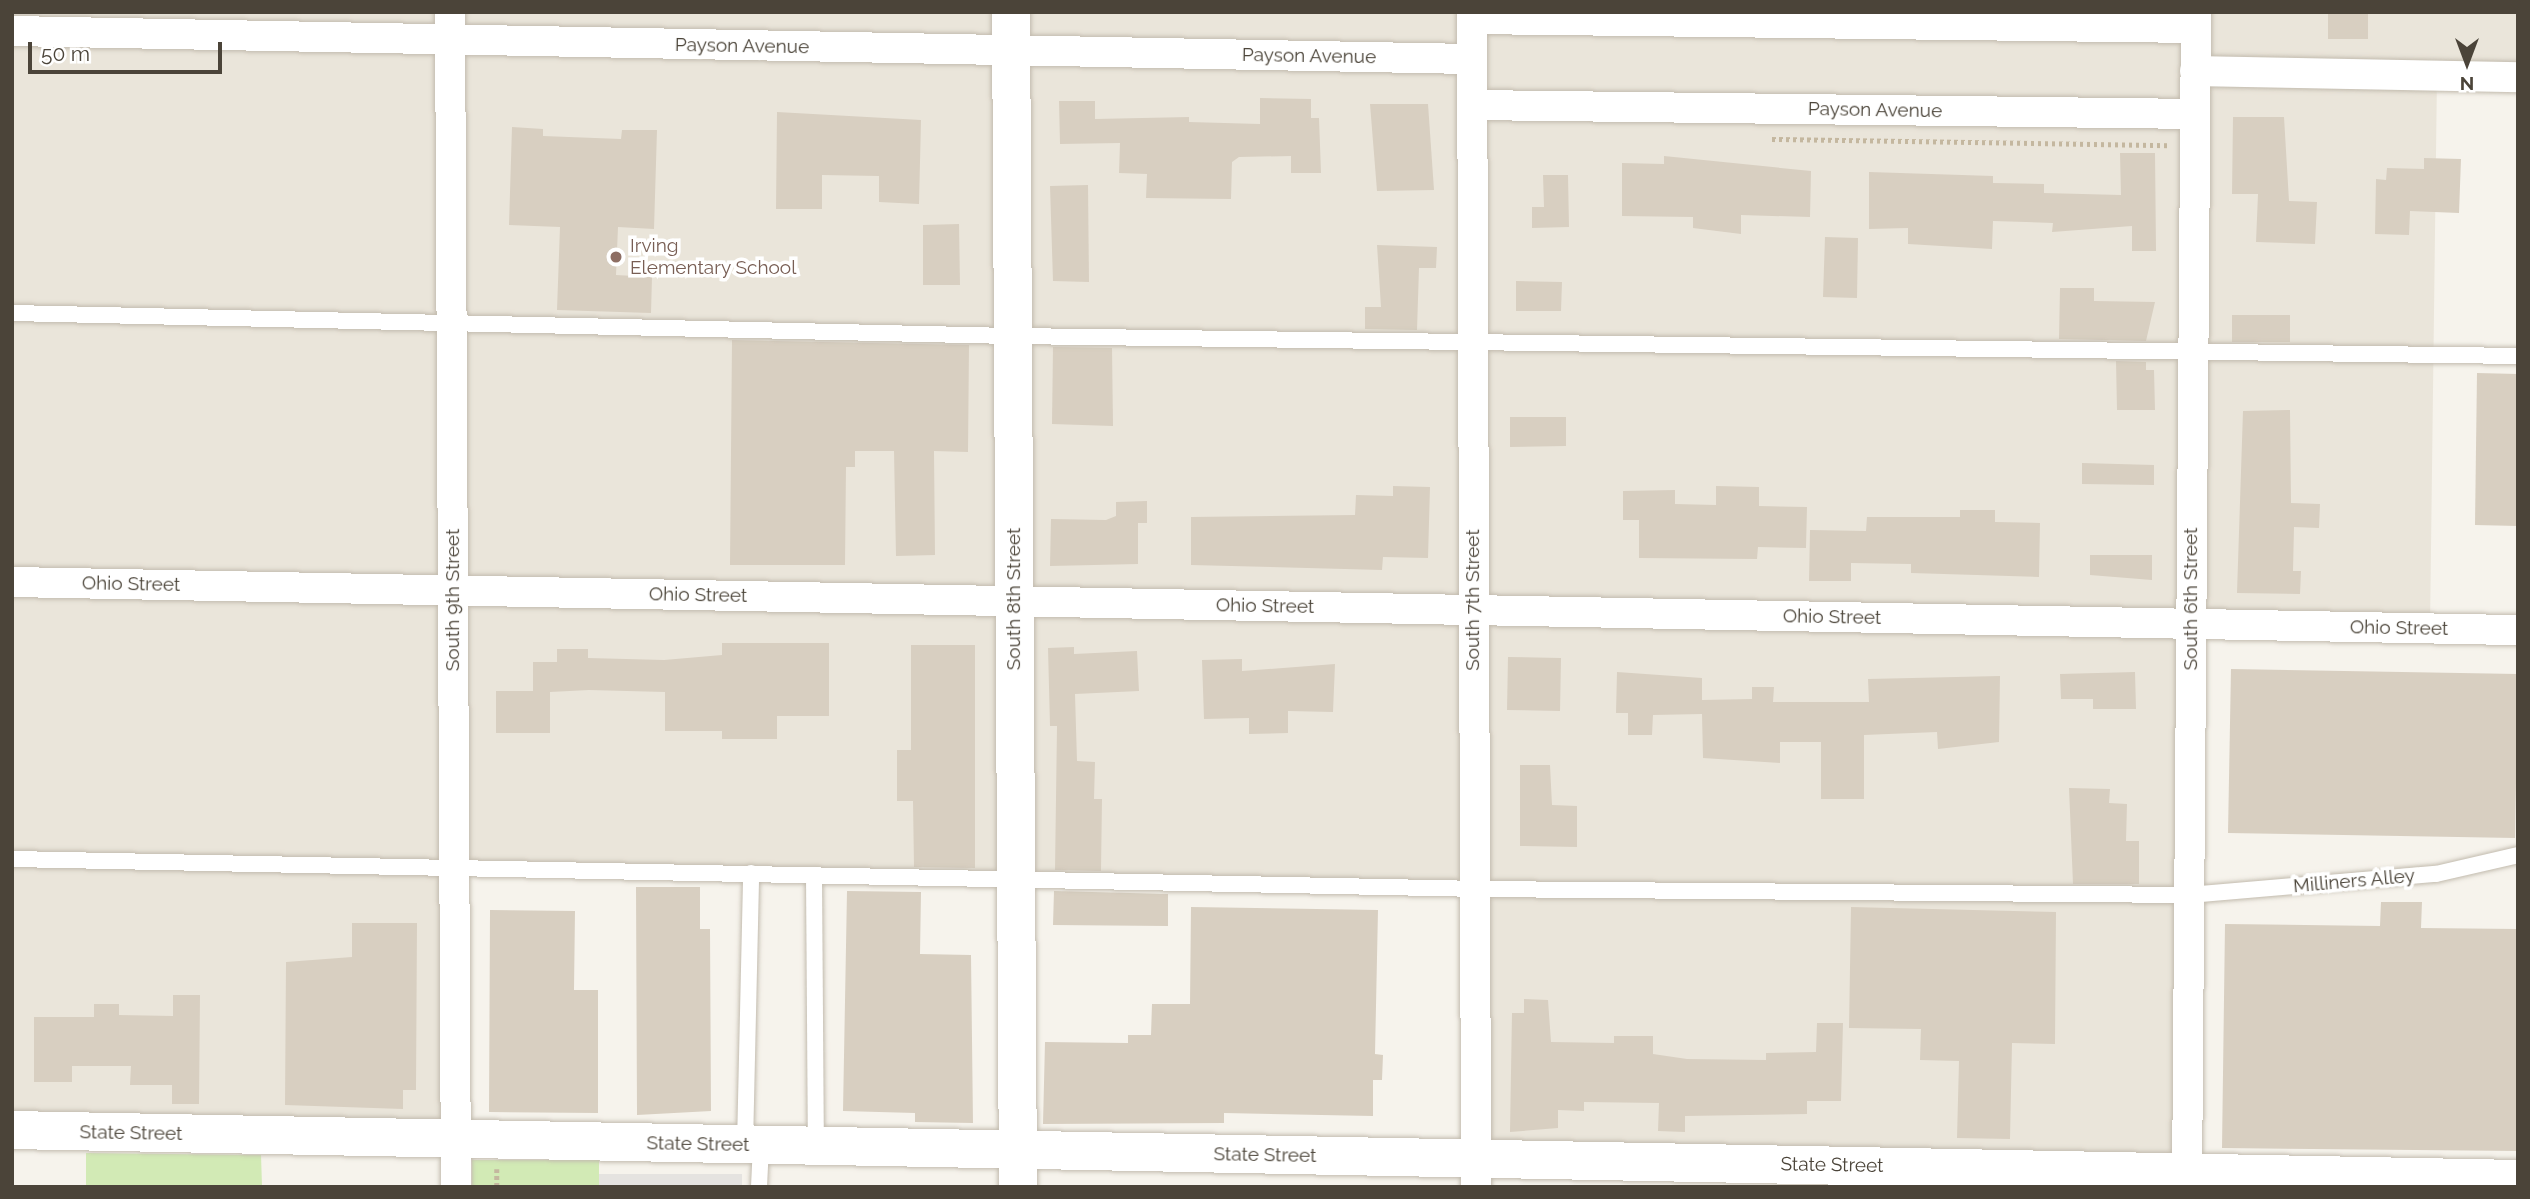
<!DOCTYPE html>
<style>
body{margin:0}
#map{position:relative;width:2530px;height:1199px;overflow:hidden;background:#f6f3ec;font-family:Raleway,sans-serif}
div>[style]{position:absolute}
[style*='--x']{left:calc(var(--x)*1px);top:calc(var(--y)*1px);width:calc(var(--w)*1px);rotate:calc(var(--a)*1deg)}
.residential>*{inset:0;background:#eae5da}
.green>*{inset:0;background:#d2eab5}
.parking>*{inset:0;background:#e5e3e0}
.building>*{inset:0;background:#d8cfc1}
.path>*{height:4.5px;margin-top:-2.25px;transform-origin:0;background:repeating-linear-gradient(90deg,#c4b79f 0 3.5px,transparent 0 7px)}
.roads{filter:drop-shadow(0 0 2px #c2bbae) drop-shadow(0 0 2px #c2bbae)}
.service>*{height:16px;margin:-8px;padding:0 8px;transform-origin:8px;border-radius:8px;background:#fff}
.minor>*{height:30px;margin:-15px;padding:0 15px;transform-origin:15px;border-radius:15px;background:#fff}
.tertiary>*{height:38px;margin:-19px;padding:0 19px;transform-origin:19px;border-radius:19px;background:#fff}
.dots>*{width:19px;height:19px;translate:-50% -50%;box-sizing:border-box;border:4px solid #fff;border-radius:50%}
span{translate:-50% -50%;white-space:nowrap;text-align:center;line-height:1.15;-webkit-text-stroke:7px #fff;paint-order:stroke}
.street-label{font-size:19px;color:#4b4439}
.education-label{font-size:19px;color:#785e54}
.left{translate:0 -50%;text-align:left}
.frame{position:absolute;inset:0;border:14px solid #4b4439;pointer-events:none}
.north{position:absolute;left:2432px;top:28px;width:70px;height:70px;-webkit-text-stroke:5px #fff;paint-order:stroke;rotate:180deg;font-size:19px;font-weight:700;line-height:28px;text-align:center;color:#4b4439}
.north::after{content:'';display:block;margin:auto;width:24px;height:32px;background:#4b4439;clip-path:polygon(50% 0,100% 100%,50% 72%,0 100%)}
.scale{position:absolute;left:28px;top:42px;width:194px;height:32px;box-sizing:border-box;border:4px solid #4b4439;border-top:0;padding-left:9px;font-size:21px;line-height:24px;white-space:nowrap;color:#4b4439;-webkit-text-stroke:5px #fff;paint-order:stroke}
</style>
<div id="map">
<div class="residential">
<i style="clip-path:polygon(12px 12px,2518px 12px,2518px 77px,2437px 76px,2430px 628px,2191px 623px,2187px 1172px,1476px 1158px,1475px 889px,455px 865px,456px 1139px,12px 1130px)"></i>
</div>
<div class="green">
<i style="clip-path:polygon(86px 1153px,261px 1155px,262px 1187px,86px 1187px)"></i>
<i style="clip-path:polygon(472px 1160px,599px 1160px,599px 1187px,472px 1187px)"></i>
</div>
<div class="parking">
<i style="clip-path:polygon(599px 1174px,742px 1174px,742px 1187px,599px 1187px)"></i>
</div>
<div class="building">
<i style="clip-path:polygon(2328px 12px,2368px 12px,2368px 39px,2328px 39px)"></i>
<i style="clip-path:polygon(1260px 98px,1311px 99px,1311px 118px,1319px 118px,1321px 173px,1291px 173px,1291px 156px,1239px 157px,1232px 162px,1231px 199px,1146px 198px,1147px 174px,1119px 173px,1120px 143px,1060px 144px,1059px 101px,1095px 101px,1095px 119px,1189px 117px,1189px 122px,1260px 124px)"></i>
<i style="clip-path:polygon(1370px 104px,1428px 104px,1434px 190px,1377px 191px)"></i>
<i style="clip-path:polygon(777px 112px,921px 120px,919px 204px,879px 202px,879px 176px,822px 175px,822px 209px,776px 209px)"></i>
<i style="clip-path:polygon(2233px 117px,2284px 117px,2289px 201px,2317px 202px,2315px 244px,2256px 242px,2258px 194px,2232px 194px)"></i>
<i style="clip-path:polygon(512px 127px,543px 129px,543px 136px,621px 139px,622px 130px,657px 130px,654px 229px,618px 227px,616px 275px,652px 277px,651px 313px,557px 310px,560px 227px,509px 225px)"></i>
<i style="clip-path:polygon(2120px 153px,2155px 153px,2156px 251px,2132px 251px,2132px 226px,2052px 232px,2053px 223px,1993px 221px,1992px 249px,1908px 244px,1908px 228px,1869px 229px,1869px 172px,1993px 176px,1993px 183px,2044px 184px,2044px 193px,2121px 195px)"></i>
<i style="clip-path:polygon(1664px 156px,1811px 171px,1810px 217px,1741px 215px,1741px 234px,1693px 228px,1693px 217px,1622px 216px,1622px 163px,1664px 164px)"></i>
<i style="clip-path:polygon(2424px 158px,2461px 159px,2459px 213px,2410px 211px,2409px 235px,2375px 234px,2376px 179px,2386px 180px,2387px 168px,2424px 169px)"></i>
<i style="clip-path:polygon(1543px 175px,1568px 175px,1569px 227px,1532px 228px,1532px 207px,1544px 207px)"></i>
<i style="clip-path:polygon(1088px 185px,1089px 282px,1053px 281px,1050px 186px)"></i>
<i style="clip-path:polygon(959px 224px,960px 285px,923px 285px,923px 225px)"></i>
<i style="clip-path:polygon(1825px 237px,1858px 238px,1857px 298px,1823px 297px)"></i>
<i style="clip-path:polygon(1377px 245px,1437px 247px,1436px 268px,1419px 268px,1417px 330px,1365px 329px,1365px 307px,1381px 307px)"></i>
<i style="clip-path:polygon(1516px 281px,1562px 282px,1561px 311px,1516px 311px)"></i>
<i style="clip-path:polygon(2060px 288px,2094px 288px,2094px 301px,2155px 302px,2146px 341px,2059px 339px)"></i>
<i style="clip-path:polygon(2232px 315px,2290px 315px,2290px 342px,2232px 342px)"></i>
<i style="clip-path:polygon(732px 340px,969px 345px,968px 452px,934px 451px,935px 555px,896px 556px,894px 451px,855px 451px,855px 467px,846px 467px,845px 565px,730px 565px)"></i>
<i style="clip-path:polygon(1053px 347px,1112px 348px,1113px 426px,1052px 424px)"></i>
<i style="clip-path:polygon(2116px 361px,2146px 362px,2146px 370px,2154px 370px,2155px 410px,2117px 410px)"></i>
<i style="clip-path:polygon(2477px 373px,2518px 374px,2518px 526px,2475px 525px)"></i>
<i style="clip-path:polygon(2290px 410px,2291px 503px,2320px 504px,2319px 528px,2294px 527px,2293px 571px,2301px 571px,2300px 594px,2237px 593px,2243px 411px)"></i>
<i style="clip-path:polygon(1510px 417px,1566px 417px,1566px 446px,1510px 447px)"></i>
<i style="clip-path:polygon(2082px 463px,2154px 465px,2154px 485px,2082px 484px)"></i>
<i style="clip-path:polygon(1393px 486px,1430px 487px,1428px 558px,1383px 557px,1382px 570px,1191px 565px,1191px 517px,1355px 515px,1356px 495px,1393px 496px)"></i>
<i style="clip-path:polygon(1716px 486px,1759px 487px,1759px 506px,1807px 507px,1806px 548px,1758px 547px,1757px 559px,1639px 558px,1639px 520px,1623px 520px,1623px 491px,1675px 490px,1675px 504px,1716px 505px)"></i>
<i style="clip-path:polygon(1147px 501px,1147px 523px,1138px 523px,1138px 564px,1050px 566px,1051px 519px,1106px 520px,1116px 516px,1116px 502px)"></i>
<i style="clip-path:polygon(1960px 510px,1995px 510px,1995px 522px,2040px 523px,2039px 577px,1911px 573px,1911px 564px,1851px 563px,1851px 581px,1809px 581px,1810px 530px,1866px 531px,1867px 517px,1960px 517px)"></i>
<i style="clip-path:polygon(2090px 555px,2152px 555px,2152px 580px,2090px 575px)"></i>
<i style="clip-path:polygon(722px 643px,829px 643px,829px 716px,777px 716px,777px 739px,722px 739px,722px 731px,665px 731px,665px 692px,589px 690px,550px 692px,550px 733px,496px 733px,496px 691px,533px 691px,533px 662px,557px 662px,557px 649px,588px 649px,588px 658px,664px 660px,722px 655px)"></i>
<i style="clip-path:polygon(911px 645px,975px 645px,975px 868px,914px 867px,913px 801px,897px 801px,897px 750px,911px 750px)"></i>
<i style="clip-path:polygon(1074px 647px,1074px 654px,1137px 651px,1139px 691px,1075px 694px,1077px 761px,1095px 762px,1094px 799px,1102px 799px,1101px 871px,1055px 870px,1057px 726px,1050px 726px,1048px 648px)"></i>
<i style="clip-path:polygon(1508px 657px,1561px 658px,1560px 711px,1507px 710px)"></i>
<i style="clip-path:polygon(1242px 659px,1242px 671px,1335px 664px,1333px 712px,1288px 711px,1288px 733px,1249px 734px,1249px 718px,1204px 719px,1202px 660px)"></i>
<i style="clip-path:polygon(2231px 669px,2518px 674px,2515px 838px,2228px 833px)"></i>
<i style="clip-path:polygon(1617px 672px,1702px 678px,1702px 700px,1752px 699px,1752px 687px,1774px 687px,1773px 702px,1869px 702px,1868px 679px,2000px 676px,1999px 742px,1938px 749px,1937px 732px,1864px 735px,1864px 799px,1821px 799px,1821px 742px,1780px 742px,1780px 763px,1703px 758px,1702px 714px,1653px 715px,1652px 735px,1628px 735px,1628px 713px,1616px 713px)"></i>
<i style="clip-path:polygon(2135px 672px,2136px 709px,2093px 709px,2093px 699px,2061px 699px,2060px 674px)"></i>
<i style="clip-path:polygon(1520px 765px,1550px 765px,1552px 805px,1577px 806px,1577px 847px,1520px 846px)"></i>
<i style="clip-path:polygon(2069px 788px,2110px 789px,2109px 803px,2127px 804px,2126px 841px,2139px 841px,2139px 884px,2073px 884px)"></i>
<i style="clip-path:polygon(636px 887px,700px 887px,700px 929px,710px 929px,711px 1111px,637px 1115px)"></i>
<i style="clip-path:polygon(847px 891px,921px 892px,920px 954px,971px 955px,973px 1123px,915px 1122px,915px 1113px,843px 1111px)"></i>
<i style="clip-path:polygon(1054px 891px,1168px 894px,1168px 926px,1053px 925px)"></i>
<i style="clip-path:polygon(2381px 902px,2422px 902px,2421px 928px,2518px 929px,2518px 1151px,2222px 1148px,2225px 924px,2380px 926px)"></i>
<i style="clip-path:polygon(1191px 907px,1378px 910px,1375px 1054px,1383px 1055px,1382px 1080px,1373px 1080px,1373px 1116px,1224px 1113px,1224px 1123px,1043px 1124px,1045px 1042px,1128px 1043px,1128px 1035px,1151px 1035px,1152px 1004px,1190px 1004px)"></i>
<i style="clip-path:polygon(1851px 907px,2056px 912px,2055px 1044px,2012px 1043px,2010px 1139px,1957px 1138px,1959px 1061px,1920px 1060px,1921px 1029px,1849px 1028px)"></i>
<i style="clip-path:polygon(490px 910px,575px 911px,574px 990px,598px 990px,598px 1113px,489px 1112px)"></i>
<i style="clip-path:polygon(352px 923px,417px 923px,416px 1090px,403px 1090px,403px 1109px,285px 1105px,286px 962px,352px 957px)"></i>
<i style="clip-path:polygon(173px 995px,200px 995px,199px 1104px,172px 1104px,172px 1085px,130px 1085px,131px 1066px,72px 1066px,72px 1082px,34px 1082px,34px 1017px,94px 1017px,94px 1004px,119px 1004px,119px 1015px,173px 1016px)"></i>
<i style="clip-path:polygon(1524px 999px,1548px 1000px,1551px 1042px,1614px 1043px,1614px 1036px,1653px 1036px,1653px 1054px,1687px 1059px,1766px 1060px,1766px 1053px,1816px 1052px,1817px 1023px,1843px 1023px,1841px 1101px,1807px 1101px,1807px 1114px,1685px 1116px,1685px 1132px,1658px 1131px,1659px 1103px,1584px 1102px,1584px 1111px,1558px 1110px,1558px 1128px,1510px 1132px,1512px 1013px,1524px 1013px)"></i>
</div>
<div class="path">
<i style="--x:1772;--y:139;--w:397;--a:0.9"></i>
<i style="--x:497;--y:1169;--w:18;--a:90"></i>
</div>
<div class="roads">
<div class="service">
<i style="--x:12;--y:313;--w:1001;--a:1.32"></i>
<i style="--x:1013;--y:336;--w:1505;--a:0.76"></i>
<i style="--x:12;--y:859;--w:1463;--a:1.17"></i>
<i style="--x:1475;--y:889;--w:714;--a:0.48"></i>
<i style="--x:2189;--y:895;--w:248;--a:-4.9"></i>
<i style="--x:2436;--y:874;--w:84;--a:-13"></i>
<i style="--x:814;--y:875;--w:271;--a:89.6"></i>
<i style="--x:745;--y:1145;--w:272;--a:-88.7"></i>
<i style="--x:759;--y:1187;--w:42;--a:-87.3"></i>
</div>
<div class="minor">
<i style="--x:450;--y:12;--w:1175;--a:89.71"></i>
<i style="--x:1472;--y:12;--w:1175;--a:89.8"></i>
<i style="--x:1472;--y:19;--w:723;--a:0.71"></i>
<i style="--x:12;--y:31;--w:1460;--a:1.1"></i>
<i style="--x:2195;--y:71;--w:323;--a:1.1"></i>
<i style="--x:1472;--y:105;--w:723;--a:0.71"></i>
<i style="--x:12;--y:582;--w:2506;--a:1.1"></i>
<i style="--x:2187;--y:1187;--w:1175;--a:-89.56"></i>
</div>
<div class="tertiary">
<i style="--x:1011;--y:12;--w:1175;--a:89.66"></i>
<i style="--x:12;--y:1130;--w:2506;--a:1.12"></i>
</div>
</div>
<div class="dots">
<i style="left:616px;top:257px;background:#8d6e63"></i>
</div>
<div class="street-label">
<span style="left:742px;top:46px;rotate:1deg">Payson Avenue</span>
<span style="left:1309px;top:56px;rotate:1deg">Payson Avenue</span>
<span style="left:1875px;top:110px;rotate:1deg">Payson Avenue</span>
<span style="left:131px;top:584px;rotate:1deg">Ohio Street</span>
<span style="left:698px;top:595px;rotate:1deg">Ohio Street</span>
<span style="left:1014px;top:599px;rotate:-90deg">South 8th Street</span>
<span style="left:2191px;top:599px;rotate:-90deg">South 6th Street</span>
<span style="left:453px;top:600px;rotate:-90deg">South 9th Street</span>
<span style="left:1473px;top:600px;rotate:-90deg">South 7th Street</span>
<span style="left:1265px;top:606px;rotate:1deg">Ohio Street</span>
<span style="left:1832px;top:617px;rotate:1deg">Ohio Street</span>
<span style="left:2399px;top:628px;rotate:1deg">Ohio Street</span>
<span style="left:2354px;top:881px;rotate:-5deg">Milliners Alley</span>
<span style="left:131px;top:1133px;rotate:1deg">State Street</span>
<span style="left:698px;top:1144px;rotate:1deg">State Street</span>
<span style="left:1265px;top:1155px;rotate:1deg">State Street</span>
<span style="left:1832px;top:1165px;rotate:1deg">State Street</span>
</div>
<div class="education-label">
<span class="left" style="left:630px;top:257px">Irving<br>Elementary School</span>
</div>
<div class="frame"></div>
<div class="north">N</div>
<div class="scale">50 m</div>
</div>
